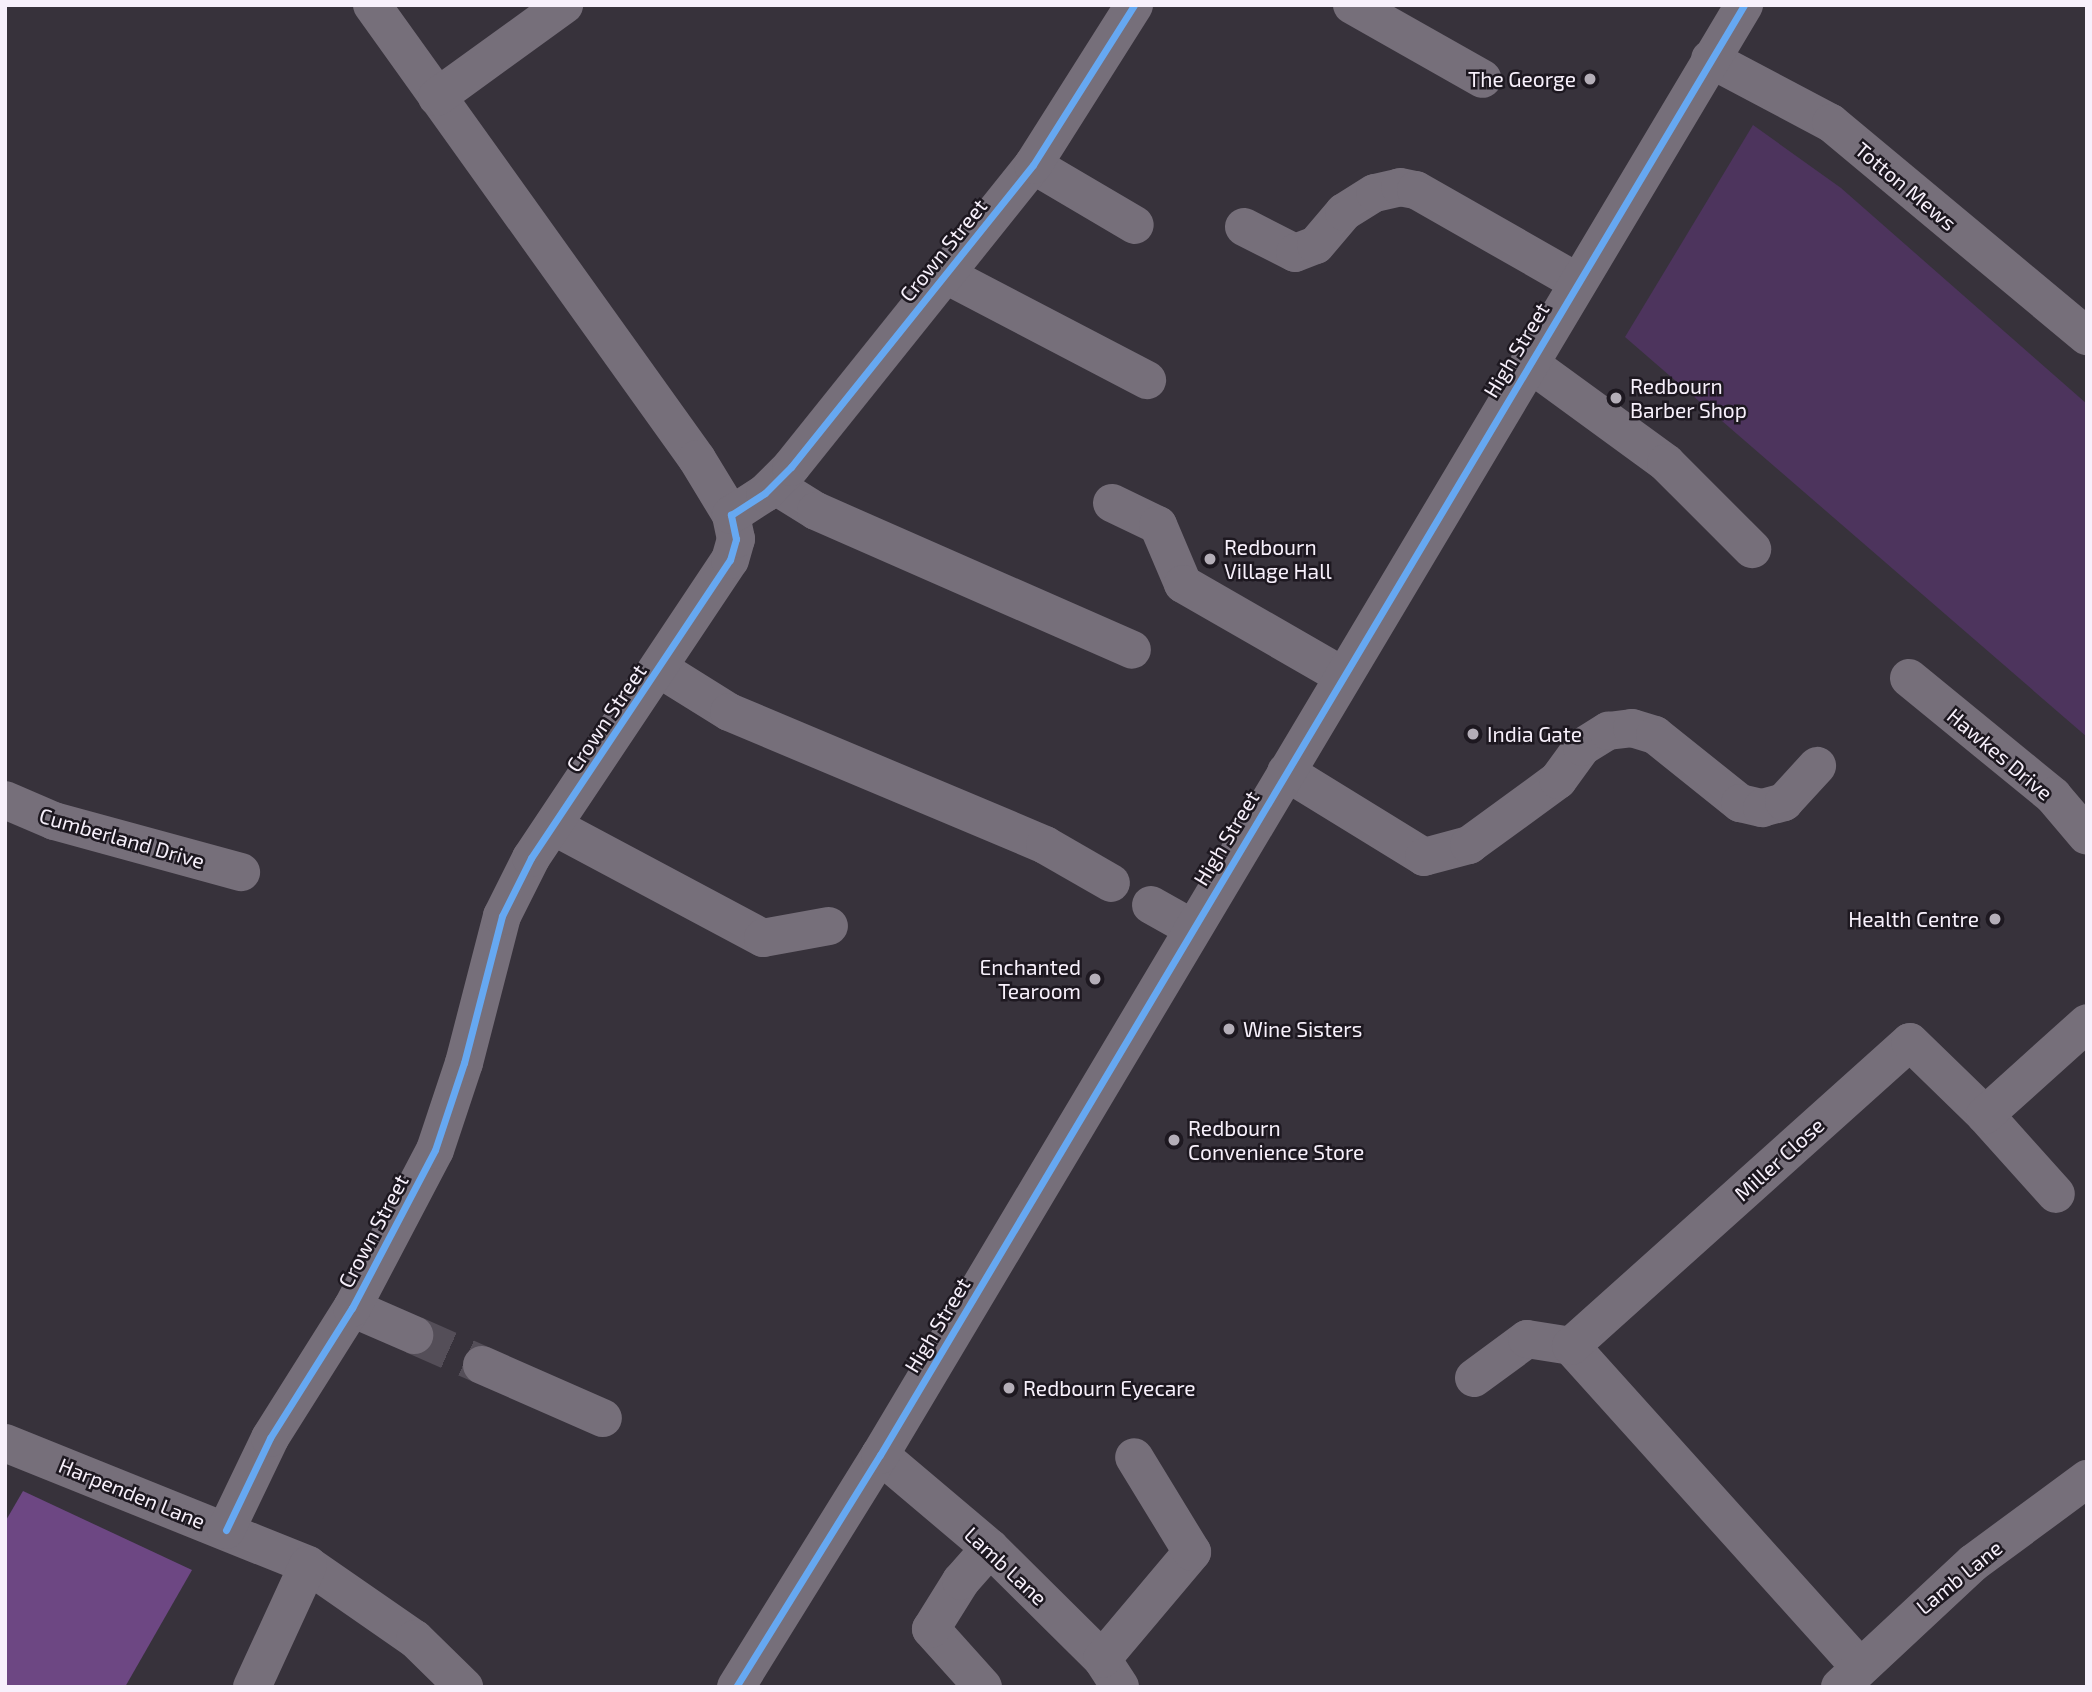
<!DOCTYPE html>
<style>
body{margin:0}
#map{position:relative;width:2092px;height:1692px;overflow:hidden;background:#37323b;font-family:"Exo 2",sans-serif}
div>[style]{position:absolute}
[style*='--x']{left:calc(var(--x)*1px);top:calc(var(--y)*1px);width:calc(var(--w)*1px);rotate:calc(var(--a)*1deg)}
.green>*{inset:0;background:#4d345d}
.forest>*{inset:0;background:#6d4783}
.minor-tunnel>*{height:38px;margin-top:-19px;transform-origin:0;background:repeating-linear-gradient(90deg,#544e58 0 38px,transparent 0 57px)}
.minor>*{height:38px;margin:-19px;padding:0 19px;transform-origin:19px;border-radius:19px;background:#766f7a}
.cycleway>*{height:7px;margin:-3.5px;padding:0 3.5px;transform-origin:3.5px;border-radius:3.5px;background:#66a8f1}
.dots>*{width:19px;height:19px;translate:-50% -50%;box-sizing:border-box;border:4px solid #1d1820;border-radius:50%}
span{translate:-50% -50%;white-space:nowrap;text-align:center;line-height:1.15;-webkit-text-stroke:5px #1d1820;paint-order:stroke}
.poi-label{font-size:21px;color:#f7f0fb}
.right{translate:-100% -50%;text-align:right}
.left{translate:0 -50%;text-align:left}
.street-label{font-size:21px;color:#f7f0fb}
.frame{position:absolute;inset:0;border:7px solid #f7f0fb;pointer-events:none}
</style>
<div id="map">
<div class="green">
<i style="clip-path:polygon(1753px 125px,1841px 188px,2087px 404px,2087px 737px,1625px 337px)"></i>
</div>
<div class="forest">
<i style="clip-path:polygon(23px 1491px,192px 1570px,125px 1687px,5px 1687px,5px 1522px)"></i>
</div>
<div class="minor-tunnel">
<i style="--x:414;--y:1335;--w:74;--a:23.8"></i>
</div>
<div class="minor">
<i style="--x:372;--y:5;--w:558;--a:54.4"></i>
<i style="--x:697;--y:459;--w:66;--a:58.7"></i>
<i style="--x:1352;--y:5;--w:150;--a:29.5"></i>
<i style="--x:1710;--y:59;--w:137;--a:27.9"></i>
<i style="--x:1831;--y:123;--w:333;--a:39.8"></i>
<i style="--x:437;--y:97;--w:157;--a:-35.9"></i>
<i style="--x:1033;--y:165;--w:118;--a:30.5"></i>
<i style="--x:1244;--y:227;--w:57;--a:27"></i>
<i style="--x:1295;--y:253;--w:22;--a:-21"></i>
<i style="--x:1316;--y:245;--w:43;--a:-49.7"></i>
<i style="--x:1344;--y:212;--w:36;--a:-32"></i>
<i style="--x:1375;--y:193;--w:26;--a:-13"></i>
<i style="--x:1400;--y:187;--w:16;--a:11"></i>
<i style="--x:1416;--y:190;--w:185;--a:29.7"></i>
<i style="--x:946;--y:275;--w:227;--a:27.6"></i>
<i style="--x:1529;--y:363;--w:170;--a:36.1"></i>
<i style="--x:1666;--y:463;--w:122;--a:45"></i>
<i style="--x:774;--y:485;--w:49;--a:31.8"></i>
<i style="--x:816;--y:511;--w:345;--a:23.7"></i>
<i style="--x:1112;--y:503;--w:51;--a:25.6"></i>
<i style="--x:1158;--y:525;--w:64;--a:67"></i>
<i style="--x:1183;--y:584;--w:185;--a:29.9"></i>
<i style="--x:660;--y:669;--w:81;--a:31.9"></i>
<i style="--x:729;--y:712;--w:343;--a:22.8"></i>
<i style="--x:1045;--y:845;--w:76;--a:29.9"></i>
<i style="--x:1909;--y:678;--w:186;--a:39.3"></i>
<i style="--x:2053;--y:796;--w:52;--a:49.6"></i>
<i style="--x:1286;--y:772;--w:162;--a:31.6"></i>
<i style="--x:1424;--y:857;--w:47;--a:-14.9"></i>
<i style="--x:1469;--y:845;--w:110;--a:-36.1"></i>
<i style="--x:1558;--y:780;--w:41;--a:-54"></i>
<i style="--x:1582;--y:747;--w:31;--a:-32"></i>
<i style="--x:1608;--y:731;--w:24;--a:-7"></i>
<i style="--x:1632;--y:728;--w:24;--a:17"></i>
<i style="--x:1655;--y:735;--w:109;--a:38.7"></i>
<i style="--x:1740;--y:803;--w:23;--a:13"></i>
<i style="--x:1762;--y:808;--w:23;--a:-15"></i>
<i style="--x:1784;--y:802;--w:49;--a:-47.5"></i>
<i style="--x:5;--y:800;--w:53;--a:23.2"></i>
<i style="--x:54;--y:821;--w:194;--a:15.3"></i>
<i style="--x:553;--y:826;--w:238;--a:28.1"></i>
<i style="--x:763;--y:938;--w:67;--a:-10.3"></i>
<i style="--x:1151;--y:905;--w:47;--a:29.3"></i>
<i style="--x:1985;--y:1115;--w:106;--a:48.1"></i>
<i style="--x:352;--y:1308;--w:68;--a:23.5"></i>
<i style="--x:482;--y:1365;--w:132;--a:23.7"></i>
<i style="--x:1474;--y:1378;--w:66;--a:-36.3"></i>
<i style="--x:1527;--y:1339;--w:45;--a:9"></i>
<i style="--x:5;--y:1443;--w:327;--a:21.9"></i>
<i style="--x:308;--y:1565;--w:130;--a:34.7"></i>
<i style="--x:415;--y:1639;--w:69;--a:44.4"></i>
<i style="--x:880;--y:1455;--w:144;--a:40.2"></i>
<i style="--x:990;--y:1548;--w:158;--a:44.7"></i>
<i style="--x:1102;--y:1659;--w:33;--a:57"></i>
<i style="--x:226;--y:1530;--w:102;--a:-64.4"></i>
<i style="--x:270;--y:1438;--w:154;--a:-57.8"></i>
<i style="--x:352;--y:1308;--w:178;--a:-62.3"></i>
<i style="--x:435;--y:1150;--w:92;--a:-71.6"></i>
<i style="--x:464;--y:1063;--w:152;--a:-75.5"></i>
<i style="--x:502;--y:916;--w:65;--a:-63.4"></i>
<i style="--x:531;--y:858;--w:358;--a:-56.3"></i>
<i style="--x:730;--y:560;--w:22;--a:-74"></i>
<i style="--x:736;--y:539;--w:25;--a:-102"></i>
<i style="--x:731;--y:515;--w:40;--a:-32.9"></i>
<i style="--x:765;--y:493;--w:37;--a:-45"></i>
<i style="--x:791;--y:467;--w:387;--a:-51.3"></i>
<i style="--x:1033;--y:165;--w:189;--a:-57.7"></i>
<i style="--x:1102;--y:1659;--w:140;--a:-49.9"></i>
<i style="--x:1192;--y:1552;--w:111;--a:-121.4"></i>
<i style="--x:1858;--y:1665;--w:429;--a:-132"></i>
<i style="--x:1571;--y:1346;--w:455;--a:-41.9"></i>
<i style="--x:1910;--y:1042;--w:105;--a:44.2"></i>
<i style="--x:1985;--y:1115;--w:137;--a:-42"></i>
<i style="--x:252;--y:1687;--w:134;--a:-65.3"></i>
<i style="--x:736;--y:1687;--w:273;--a:-58.2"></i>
<i style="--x:880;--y:1455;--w:1688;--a:-59.21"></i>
<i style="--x:983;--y:1687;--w:78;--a:-131.9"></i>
<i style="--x:931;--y:1629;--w:57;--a:-58"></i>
<i style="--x:961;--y:1581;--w:44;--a:-48.7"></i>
<i style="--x:1840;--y:1687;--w:182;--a:-43"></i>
<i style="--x:1973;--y:1563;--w:142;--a:-36.4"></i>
</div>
<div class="cycleway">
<i style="--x:226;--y:1530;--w:102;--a:-64.4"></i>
<i style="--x:270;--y:1438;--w:154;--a:-57.8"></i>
<i style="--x:352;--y:1308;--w:178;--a:-62.3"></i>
<i style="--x:435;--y:1150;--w:92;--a:-71.6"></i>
<i style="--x:464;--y:1063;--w:152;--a:-75.5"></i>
<i style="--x:502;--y:916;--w:65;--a:-63.4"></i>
<i style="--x:531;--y:858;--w:358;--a:-56.3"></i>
<i style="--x:730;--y:560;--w:22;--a:-74"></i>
<i style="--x:736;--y:539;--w:25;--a:-102"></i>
<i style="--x:731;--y:515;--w:40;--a:-32.9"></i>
<i style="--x:765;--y:493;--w:37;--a:-45"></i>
<i style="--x:791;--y:467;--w:387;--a:-51.3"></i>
<i style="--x:1033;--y:165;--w:189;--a:-57.7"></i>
<i style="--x:736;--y:1687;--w:273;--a:-58.2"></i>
<i style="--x:880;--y:1455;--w:1688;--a:-59.21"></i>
</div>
<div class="dots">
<i style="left:1590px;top:79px;background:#b4aeb8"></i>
<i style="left:1616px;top:398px;background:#b4aeb8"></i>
<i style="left:1210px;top:559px;background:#b4aeb8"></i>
<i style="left:1473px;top:734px;background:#b4aeb8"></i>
<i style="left:1995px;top:919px;background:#b4aeb8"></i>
<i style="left:1095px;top:979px;background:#b4aeb8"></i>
<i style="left:1229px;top:1029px;background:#b4aeb8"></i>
<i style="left:1174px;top:1140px;background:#b4aeb8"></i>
<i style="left:1009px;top:1388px;background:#b4aeb8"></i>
</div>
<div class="poi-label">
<span class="right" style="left:1576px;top:79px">The George</span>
<span class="left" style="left:1630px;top:398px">Redbourn<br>Barber Shop</span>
<span class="left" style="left:1224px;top:559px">Redbourn<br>Village Hall</span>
<span class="left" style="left:1487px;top:734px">India Gate</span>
<span class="right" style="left:1979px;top:919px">Health Centre</span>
<span class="right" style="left:1081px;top:979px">Enchanted<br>Tearoom</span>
<span class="left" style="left:1243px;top:1029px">Wine Sisters</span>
<span class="left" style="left:1188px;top:1140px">Redbourn<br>Convenience Store</span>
<span class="left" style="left:1023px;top:1388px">Redbourn Eyecare</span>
</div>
<div class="street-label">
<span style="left:1906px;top:186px;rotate:40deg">Totton Mews</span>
<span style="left:943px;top:250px;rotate:-51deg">Crown Street</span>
<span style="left:1516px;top:350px;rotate:-59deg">High Street</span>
<span style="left:606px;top:718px;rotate:-56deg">Crown Street</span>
<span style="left:2000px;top:754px;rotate:40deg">Hawkes Drive</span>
<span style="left:122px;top:838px;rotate:16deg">Cumberland Drive</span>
<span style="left:1226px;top:838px;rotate:-59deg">High Street</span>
<span style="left:1779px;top:1159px;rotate:-42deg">Miller Close</span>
<span style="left:373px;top:1231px;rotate:-62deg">Crown Street</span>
<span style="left:937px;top:1325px;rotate:-59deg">High Street</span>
<span style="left:132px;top:1493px;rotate:22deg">Harpenden Lane</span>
<span style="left:1006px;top:1566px;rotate:43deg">Lamb Lane</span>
<span style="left:1959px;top:1577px;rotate:-39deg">Lamb Lane</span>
</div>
<div class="frame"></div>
</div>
